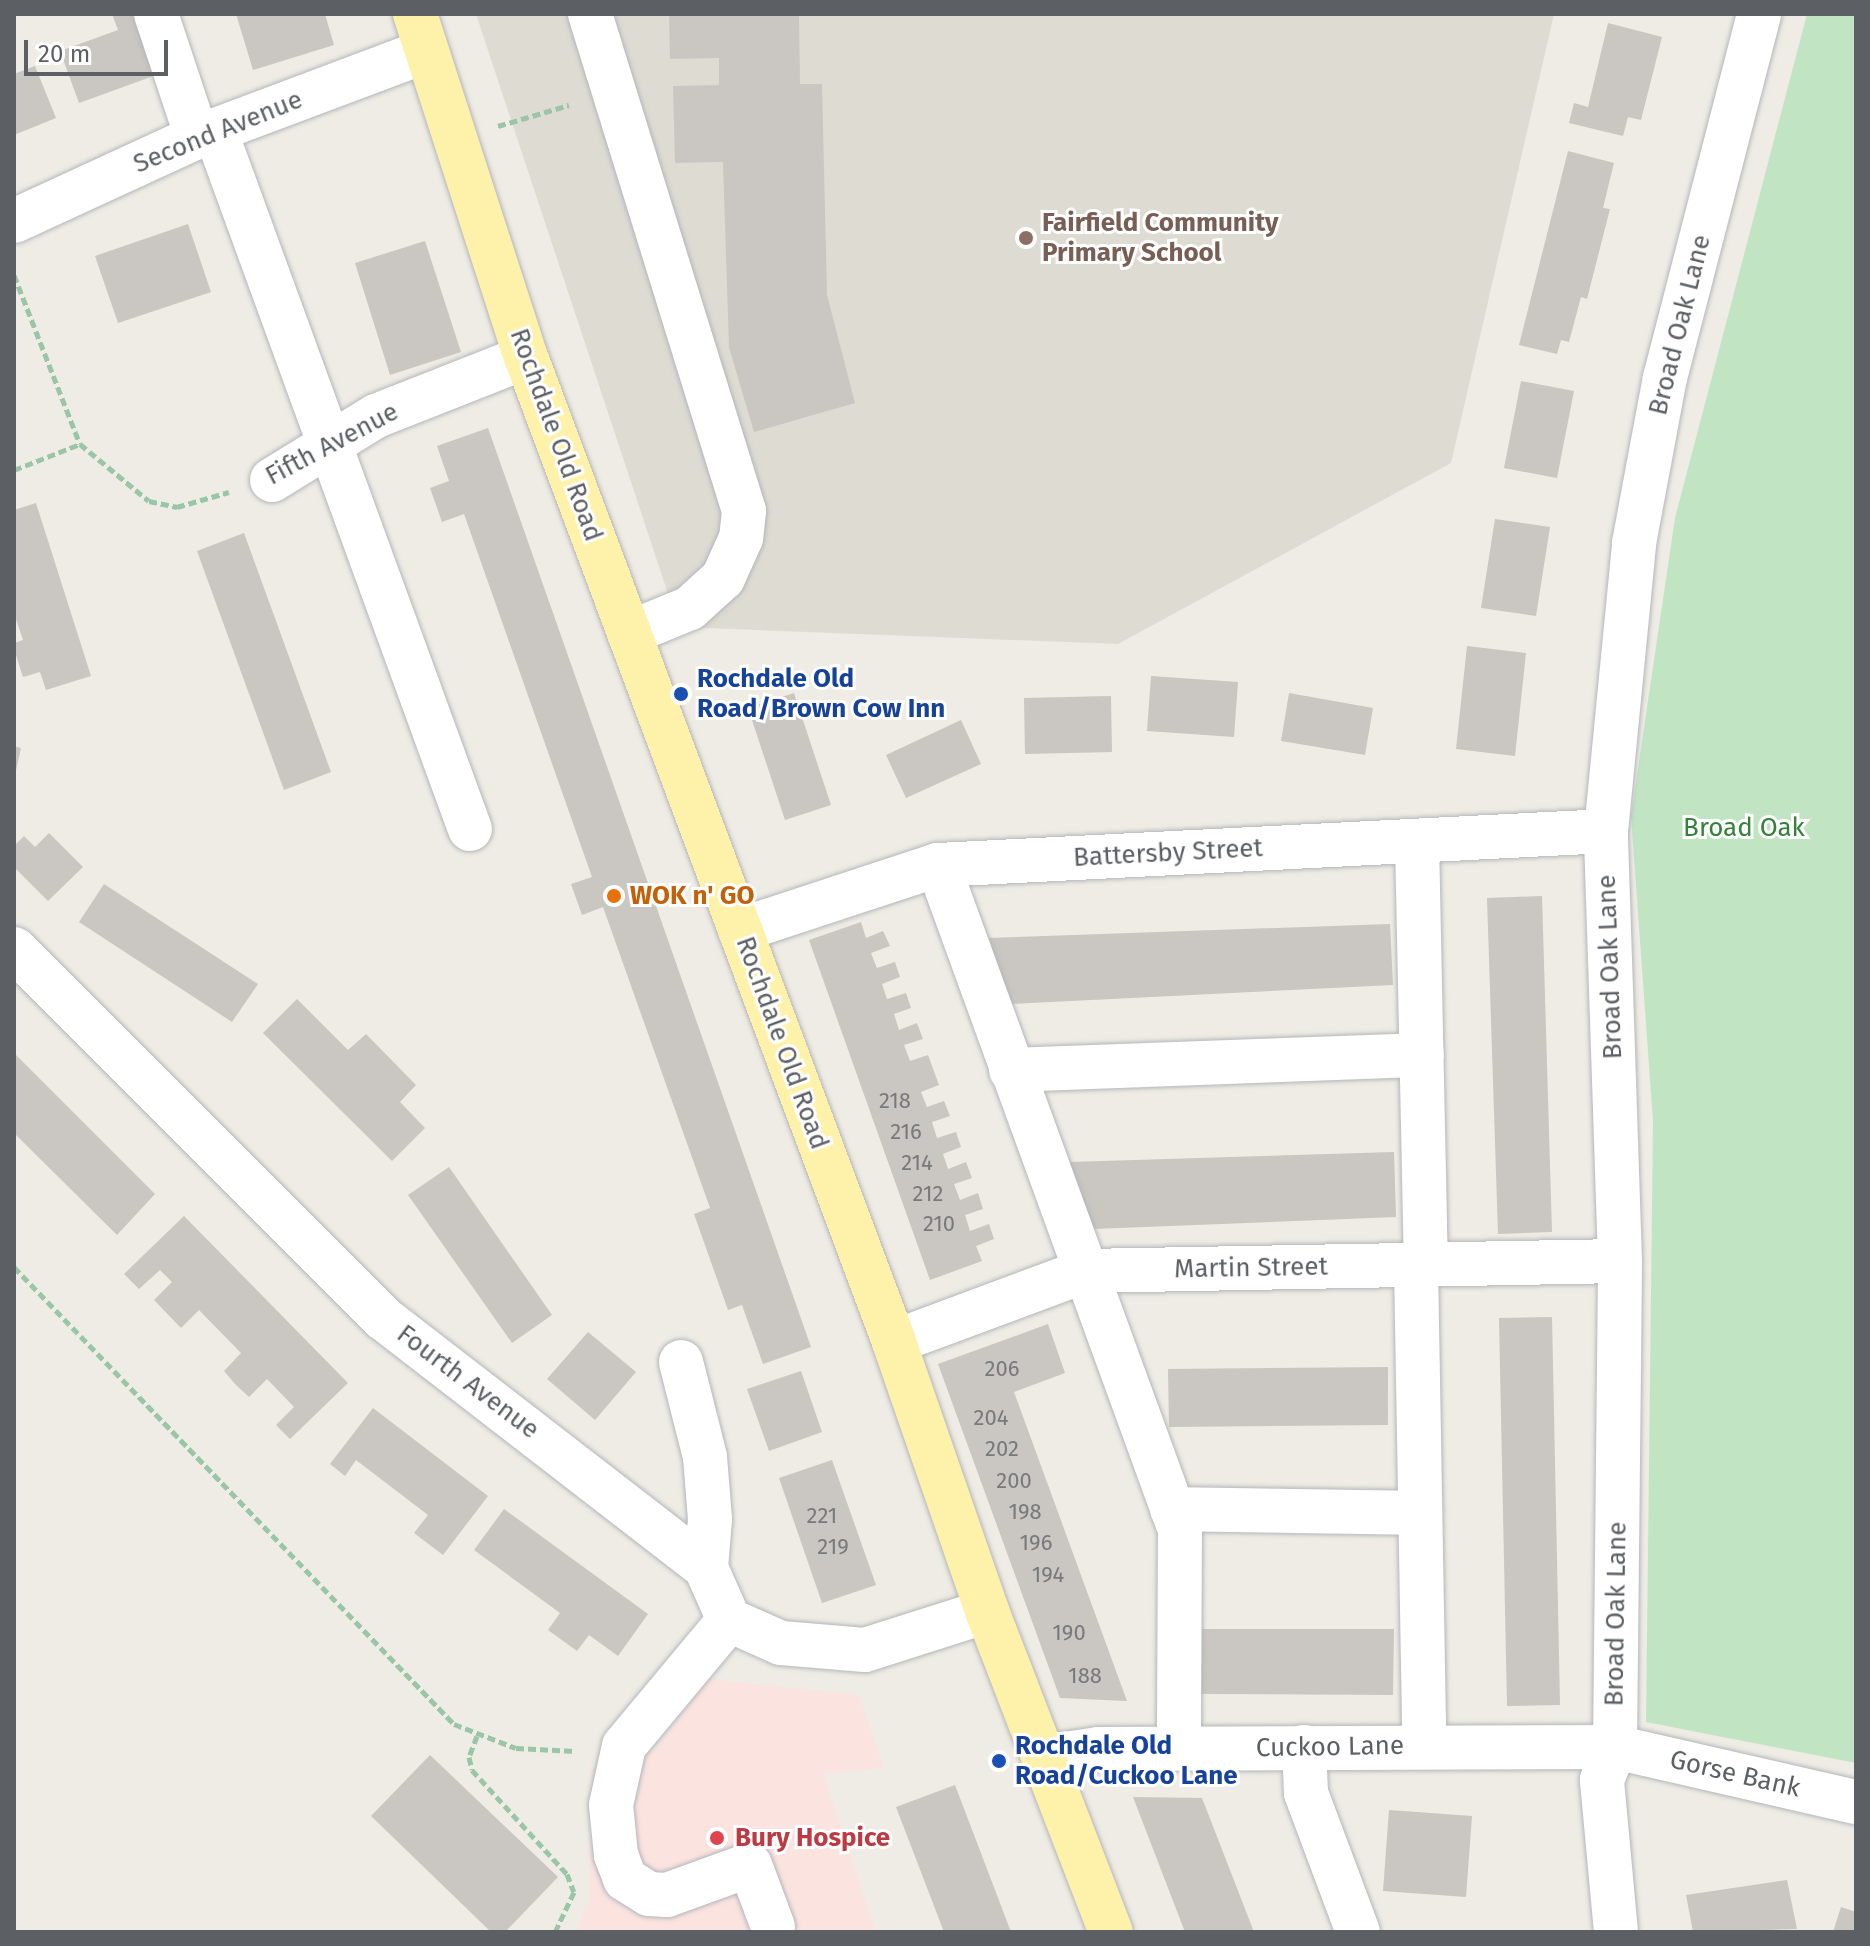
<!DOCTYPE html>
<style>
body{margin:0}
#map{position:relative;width:1870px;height:1946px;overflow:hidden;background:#eeece4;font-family:"Fira Sans",sans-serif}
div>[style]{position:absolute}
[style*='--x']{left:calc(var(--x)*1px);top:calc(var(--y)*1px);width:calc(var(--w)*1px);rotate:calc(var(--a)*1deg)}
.education>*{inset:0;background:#dedbd2}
.medical>*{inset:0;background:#fbe3e0}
.green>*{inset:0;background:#c1e5c2}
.building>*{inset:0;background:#cac6c1}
.path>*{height:5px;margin-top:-2.5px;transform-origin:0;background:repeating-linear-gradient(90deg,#9ac6a8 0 8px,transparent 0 12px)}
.roads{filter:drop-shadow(0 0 2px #b4b6bb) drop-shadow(0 0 2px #b4b6bb)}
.minor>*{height:44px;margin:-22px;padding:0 22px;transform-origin:22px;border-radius:22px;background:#fff}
.major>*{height:44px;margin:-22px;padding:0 22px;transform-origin:22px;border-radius:22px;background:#fef2aa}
.dots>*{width:22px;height:22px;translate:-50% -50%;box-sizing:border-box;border:4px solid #fff;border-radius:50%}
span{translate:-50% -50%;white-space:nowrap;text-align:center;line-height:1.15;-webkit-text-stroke:6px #fff;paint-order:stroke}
.number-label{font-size:22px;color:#78797b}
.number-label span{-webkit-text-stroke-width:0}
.street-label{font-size:26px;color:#5c5f64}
.education-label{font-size:26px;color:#785e54;font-weight:700}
.left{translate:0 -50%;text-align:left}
.transit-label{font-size:26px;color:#164399;font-weight:700}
.park-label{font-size:26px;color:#35823b}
.food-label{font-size:26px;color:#c56008;font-weight:700}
.health-label{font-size:26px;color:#be3a42;font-weight:700}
.frame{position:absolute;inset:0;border:16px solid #5c5f64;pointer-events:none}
.scale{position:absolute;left:24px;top:40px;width:144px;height:36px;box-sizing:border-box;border:4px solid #5c5f64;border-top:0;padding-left:10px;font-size:24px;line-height:28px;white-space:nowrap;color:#5c5f64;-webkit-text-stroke:6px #fff;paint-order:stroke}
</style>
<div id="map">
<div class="education">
<i style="clip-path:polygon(476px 14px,1554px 14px,1451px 463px,1118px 644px,679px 627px)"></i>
</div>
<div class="medical">
<i style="clip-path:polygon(708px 1679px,859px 1695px,884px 1768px,823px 1773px,876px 1932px,576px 1932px,589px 1903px,591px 1768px,655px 1751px)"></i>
</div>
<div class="green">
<i style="clip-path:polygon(1807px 14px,1856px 14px,1856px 1763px,1646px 1722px,1653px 1121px,1631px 816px,1675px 518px)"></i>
</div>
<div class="building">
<i style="clip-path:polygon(112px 14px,137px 14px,159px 74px,79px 103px,60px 51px,118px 30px)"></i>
<i style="clip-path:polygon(236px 14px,325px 14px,334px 45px,253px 70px)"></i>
<i style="clip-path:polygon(669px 14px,799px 14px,800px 84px,822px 84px,827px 295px,855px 403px,754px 432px,729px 347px,723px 162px,675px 163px,673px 86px,719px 85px,719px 58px,670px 59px)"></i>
<i style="clip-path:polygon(1608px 23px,1662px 37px,1641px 120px,1628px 117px,1623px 136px,1569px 123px,1574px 103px,1588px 107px)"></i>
<i style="clip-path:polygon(35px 66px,56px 118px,14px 135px,14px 74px)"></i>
<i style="clip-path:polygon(1568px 151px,1614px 163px,1603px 208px,1610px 209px,1587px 299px,1581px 297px,1569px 342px,1561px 340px,1557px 354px,1519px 345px)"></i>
<i style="clip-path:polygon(188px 224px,211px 292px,118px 323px,95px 256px)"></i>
<i style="clip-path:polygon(425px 241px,461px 352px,390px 375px,355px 263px)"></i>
<i style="clip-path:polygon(1521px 381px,1574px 391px,1557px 478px,1504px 468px)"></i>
<i style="clip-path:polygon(488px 428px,811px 1347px,763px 1364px,742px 1305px,728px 1310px,694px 1214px,710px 1208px,603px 907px,582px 915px,571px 884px,592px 877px,464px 514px,442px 522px,430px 488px,449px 481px,437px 446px)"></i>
<i style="clip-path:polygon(36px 503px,91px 676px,46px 690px,40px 672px,23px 677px,14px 649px,14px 643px,23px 640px,14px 613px,14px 510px)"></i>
<i style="clip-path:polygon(1495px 519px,1550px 527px,1536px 616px,1481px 608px)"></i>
<i style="clip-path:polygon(244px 533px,331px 772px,284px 790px,197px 551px)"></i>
<i style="clip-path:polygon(1467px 646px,1526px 653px,1515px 756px,1456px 749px)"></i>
<i style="clip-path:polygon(1151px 676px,1238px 682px,1234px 737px,1147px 731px)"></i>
<i style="clip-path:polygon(794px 693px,831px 805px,785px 820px,748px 708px)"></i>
<i style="clip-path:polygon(1289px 693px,1373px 708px,1365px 755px,1281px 741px)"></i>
<i style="clip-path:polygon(1111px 696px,1112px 752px,1025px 754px,1024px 698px)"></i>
<i style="clip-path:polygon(961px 720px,981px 764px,906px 798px,886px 755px)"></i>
<i style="clip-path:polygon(14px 746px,21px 748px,15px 775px,14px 775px)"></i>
<i style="clip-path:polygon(49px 833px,83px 867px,48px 901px,14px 867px,14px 846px,24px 836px,35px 847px)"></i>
<i style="clip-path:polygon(104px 884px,258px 984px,232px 1022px,79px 922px)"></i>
<i style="clip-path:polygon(1542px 896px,1552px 1232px,1498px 1234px,1487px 898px)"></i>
<i style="clip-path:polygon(861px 922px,866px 938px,883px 931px,890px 946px,871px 953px,877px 968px,895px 962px,900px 977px,882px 984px,887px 999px,906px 993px,911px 1008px,894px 1014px,899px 1030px,917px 1023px,923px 1039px,904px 1045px,910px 1061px,928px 1055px,939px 1085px,921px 1092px,927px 1107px,944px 1101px,950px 1116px,932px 1122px,937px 1138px,956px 1132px,961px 1147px,943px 1154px,948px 1169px,966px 1162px,972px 1178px,954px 1184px,960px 1200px,978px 1193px,983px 1209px,965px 1215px,970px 1231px,989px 1224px,994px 1239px,976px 1246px,982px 1261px,930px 1280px,809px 940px)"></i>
<i style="clip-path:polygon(1390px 924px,1393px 985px,1010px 1004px,989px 938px)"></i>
<i style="clip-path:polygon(297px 999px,348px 1050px,366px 1034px,416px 1085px,400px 1102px,425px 1128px,392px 1161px,263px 1033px)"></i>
<i style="clip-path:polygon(14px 1053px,155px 1194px,117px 1235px,14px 1133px)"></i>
<i style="clip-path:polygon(1394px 1152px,1396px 1217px,1094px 1229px,1069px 1162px)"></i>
<i style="clip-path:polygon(449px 1167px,552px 1315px,512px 1343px,408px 1195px)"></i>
<i style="clip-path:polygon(184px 1216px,348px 1383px,290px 1439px,276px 1425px,294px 1407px,267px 1379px,249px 1397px,235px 1384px,224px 1371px,241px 1353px,199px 1310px,181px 1328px,154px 1300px,172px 1282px,160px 1270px,139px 1289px,124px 1274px)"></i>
<i style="clip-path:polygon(1552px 1317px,1560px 1705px,1507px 1706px,1499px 1318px)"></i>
<i style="clip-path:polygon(1048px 1324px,1065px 1373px,1014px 1392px,1127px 1701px,1060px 1698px,938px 1364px)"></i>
<i style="clip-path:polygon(588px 1332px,636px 1372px,595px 1420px,547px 1379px)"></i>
<i style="clip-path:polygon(1388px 1367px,1388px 1425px,1169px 1427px,1168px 1369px)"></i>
<i style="clip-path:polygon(801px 1371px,822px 1432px,769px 1451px,747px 1389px)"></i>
<i style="clip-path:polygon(373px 1408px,488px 1496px,443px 1555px,414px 1533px,428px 1515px,356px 1460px,345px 1476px,330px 1464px)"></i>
<i style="clip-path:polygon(832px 1460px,876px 1585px,822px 1603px,779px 1478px)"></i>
<i style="clip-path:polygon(504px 1509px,648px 1614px,618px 1656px,589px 1635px,577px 1651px,548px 1630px,560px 1613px,474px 1550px)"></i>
<i style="clip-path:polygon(1202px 1629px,1394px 1629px,1393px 1695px,1201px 1694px)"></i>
<i style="clip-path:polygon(430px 1755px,558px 1877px,505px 1932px,491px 1932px,371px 1816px)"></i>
<i style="clip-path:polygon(955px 1785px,1011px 1932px,944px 1932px,896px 1807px)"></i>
<i style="clip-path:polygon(1133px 1797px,1202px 1798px,1254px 1932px,1185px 1932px)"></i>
<i style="clip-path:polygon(1389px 1810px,1472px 1816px,1466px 1897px,1383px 1891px)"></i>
<i style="clip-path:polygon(1787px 1880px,1797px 1929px,1693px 1932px,1686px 1895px)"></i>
<i style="clip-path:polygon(1841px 1907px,1856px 1912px,1856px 1932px,1833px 1932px)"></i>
</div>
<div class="path">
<i style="--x:498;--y:126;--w:74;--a:-16.5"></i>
<i style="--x:14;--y:275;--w:181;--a:68.7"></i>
<i style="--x:14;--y:470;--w:71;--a:-21.5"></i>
<i style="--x:80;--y:444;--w:89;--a:39.6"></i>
<i style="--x:149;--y:501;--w:29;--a:12"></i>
<i style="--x:177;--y:507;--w:54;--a:-16.1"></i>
<i style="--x:14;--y:1267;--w:634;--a:46.09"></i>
<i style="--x:454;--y:1724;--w:66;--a:21.2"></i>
<i style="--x:516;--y:1748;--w:59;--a:2.9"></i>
<i style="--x:477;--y:1736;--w:22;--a:111"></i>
<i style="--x:469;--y:1757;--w:13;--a:77"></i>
<i style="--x:472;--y:1770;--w:141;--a:47.6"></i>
<i style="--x:567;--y:1874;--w:19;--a:69"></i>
<i style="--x:574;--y:1892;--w:44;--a:115.4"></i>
</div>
<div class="roads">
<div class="minor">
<i style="--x:156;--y:14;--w:130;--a:71.6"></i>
<i style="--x:590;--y:14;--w:520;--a:72.78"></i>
<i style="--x:744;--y:511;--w:27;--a:96"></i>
<i style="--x:741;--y:538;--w:44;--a:114.2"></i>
<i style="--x:723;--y:578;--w:45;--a:137.7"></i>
<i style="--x:690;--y:608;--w:66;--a:157.7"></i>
<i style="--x:215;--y:130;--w:744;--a:69.96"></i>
<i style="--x:14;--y:221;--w:201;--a:-24.7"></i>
<i style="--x:197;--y:137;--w:245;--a:-20.6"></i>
<i style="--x:272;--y:480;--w:122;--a:-31.6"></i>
<i style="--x:376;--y:416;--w:161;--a:-21.5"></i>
<i style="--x:1417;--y:841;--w:424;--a:88.8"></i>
<i style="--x:938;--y:865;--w:708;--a:70"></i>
<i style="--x:1180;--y:1530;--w:218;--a:90.3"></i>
<i style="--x:740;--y:930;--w:208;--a:-18.2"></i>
<i style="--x:938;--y:865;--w:669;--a:-2.91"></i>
<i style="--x:14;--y:949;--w:522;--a:45"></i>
<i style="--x:383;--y:1318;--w:408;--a:37.7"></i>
<i style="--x:706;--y:1568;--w:57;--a:66.1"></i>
<i style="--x:729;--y:1620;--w:57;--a:23.9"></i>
<i style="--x:781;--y:1643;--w:84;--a:4.8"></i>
<i style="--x:865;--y:1650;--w:128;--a:-17.7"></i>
<i style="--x:1011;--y:1070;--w:411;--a:-2.1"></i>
<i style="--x:1416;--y:1265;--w:481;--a:89"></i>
<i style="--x:894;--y:1342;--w:204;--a:-20.4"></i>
<i style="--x:1085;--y:1271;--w:535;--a:-1.07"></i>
<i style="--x:681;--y:1362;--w:98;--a:75.8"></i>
<i style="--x:705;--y:1457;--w:62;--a:85.4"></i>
<i style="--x:710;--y:1519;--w:49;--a:94.7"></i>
<i style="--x:1172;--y:1509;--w:248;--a:0.9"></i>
<i style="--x:729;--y:1620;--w:164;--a:129.8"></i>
<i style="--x:624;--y:1746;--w:60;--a:102.4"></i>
<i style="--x:611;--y:1805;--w:50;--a:84.3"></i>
<i style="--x:616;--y:1855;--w:26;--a:69"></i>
<i style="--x:625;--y:1879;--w:28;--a:32"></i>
<i style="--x:649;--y:1894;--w:18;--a:3"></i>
<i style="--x:667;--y:1895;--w:88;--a:-19.9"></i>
<i style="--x:750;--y:1865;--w:66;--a:69.6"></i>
<i style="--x:1304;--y:1747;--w:46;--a:87.5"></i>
<i style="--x:1306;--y:1793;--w:148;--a:69.5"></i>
<i style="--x:1046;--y:1757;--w:53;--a:-8.7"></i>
<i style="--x:1098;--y:1749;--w:517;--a:-0.22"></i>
<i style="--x:1615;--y:1747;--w:247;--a:12.9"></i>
<i style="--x:1616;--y:1932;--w:153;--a:-95.3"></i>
<i style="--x:1602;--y:1780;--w:35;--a:-68"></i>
<i style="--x:1615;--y:1747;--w:486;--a:-89.4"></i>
<i style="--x:1620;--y:1261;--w:430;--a:-91.9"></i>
<i style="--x:1606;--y:831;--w:289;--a:-84.4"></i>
<i style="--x:1634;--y:543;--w:168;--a:-79.4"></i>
<i style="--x:1665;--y:378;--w:376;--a:-75.5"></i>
</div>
<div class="major">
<i style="--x:415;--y:14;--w:361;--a:72.1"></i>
<i style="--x:526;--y:357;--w:1051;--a:69.51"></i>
<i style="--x:894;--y:1342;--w:285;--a:70.9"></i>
<i style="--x:987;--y:1611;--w:344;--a:68.9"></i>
</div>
</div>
<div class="dots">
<i style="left:1026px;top:238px;background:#8d6e63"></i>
<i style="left:681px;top:694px;background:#1a4fb4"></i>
<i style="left:614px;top:896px;background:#e8710a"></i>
<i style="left:999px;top:1761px;background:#1a4fb4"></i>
<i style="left:717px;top:1838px;background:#e0444e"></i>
</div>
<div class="number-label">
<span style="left:895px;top:1101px">218</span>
<span style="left:906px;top:1132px">216</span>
<span style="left:917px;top:1163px">214</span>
<span style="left:928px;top:1194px">212</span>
<span style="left:939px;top:1224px">210</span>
<span style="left:1002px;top:1369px">206</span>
<span style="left:991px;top:1418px">204</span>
<span style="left:1002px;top:1449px">202</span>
<span style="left:1014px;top:1481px">200</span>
<span style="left:1025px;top:1512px">198</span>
<span style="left:822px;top:1516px">221</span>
<span style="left:1036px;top:1543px">196</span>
<span style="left:833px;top:1547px">219</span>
<span style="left:1048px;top:1575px">194</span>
<span style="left:1069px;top:1633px">190</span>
<span style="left:1085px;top:1676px">188</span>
</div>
<div class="street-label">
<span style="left:218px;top:132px;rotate:-22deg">Second Avenue</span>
<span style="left:1680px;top:325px;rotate:-76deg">Broad Oak Lane</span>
<span style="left:556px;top:435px;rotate:70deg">Rochdale Old Road</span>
<span style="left:332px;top:444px;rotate:-28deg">Fifth Avenue</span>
<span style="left:1168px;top:853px;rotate:-3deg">Battersby Street</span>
<span style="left:1610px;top:967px;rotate:-92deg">Broad Oak Lane</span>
<span style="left:782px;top:1043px;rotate:70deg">Rochdale Old Road</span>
<span style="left:1251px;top:1268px;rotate:-1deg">Martin Street</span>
<span style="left:468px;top:1382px;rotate:37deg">Fourth Avenue</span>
<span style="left:1616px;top:1614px;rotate:-89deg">Broad Oak Lane</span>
<span style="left:1330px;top:1747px;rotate:-1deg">Cuckoo Lane</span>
<span style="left:1735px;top:1774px;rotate:13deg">Gorse Bank</span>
</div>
<div class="education-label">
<span class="left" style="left:1042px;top:238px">Fairfield Community<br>Primary School</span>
</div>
<div class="transit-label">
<span class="left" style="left:697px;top:694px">Rochdale Old<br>Road/Brown Cow Inn</span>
<span class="left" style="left:1015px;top:1761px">Rochdale Old<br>Road/Cuckoo Lane</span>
</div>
<div class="park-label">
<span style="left:1744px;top:828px">Broad Oak</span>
</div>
<div class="food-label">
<span class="left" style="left:630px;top:896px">WOK n' GO</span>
</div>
<div class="health-label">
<span class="left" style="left:735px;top:1838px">Bury Hospice</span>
</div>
<div class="frame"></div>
<div class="scale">20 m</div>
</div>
